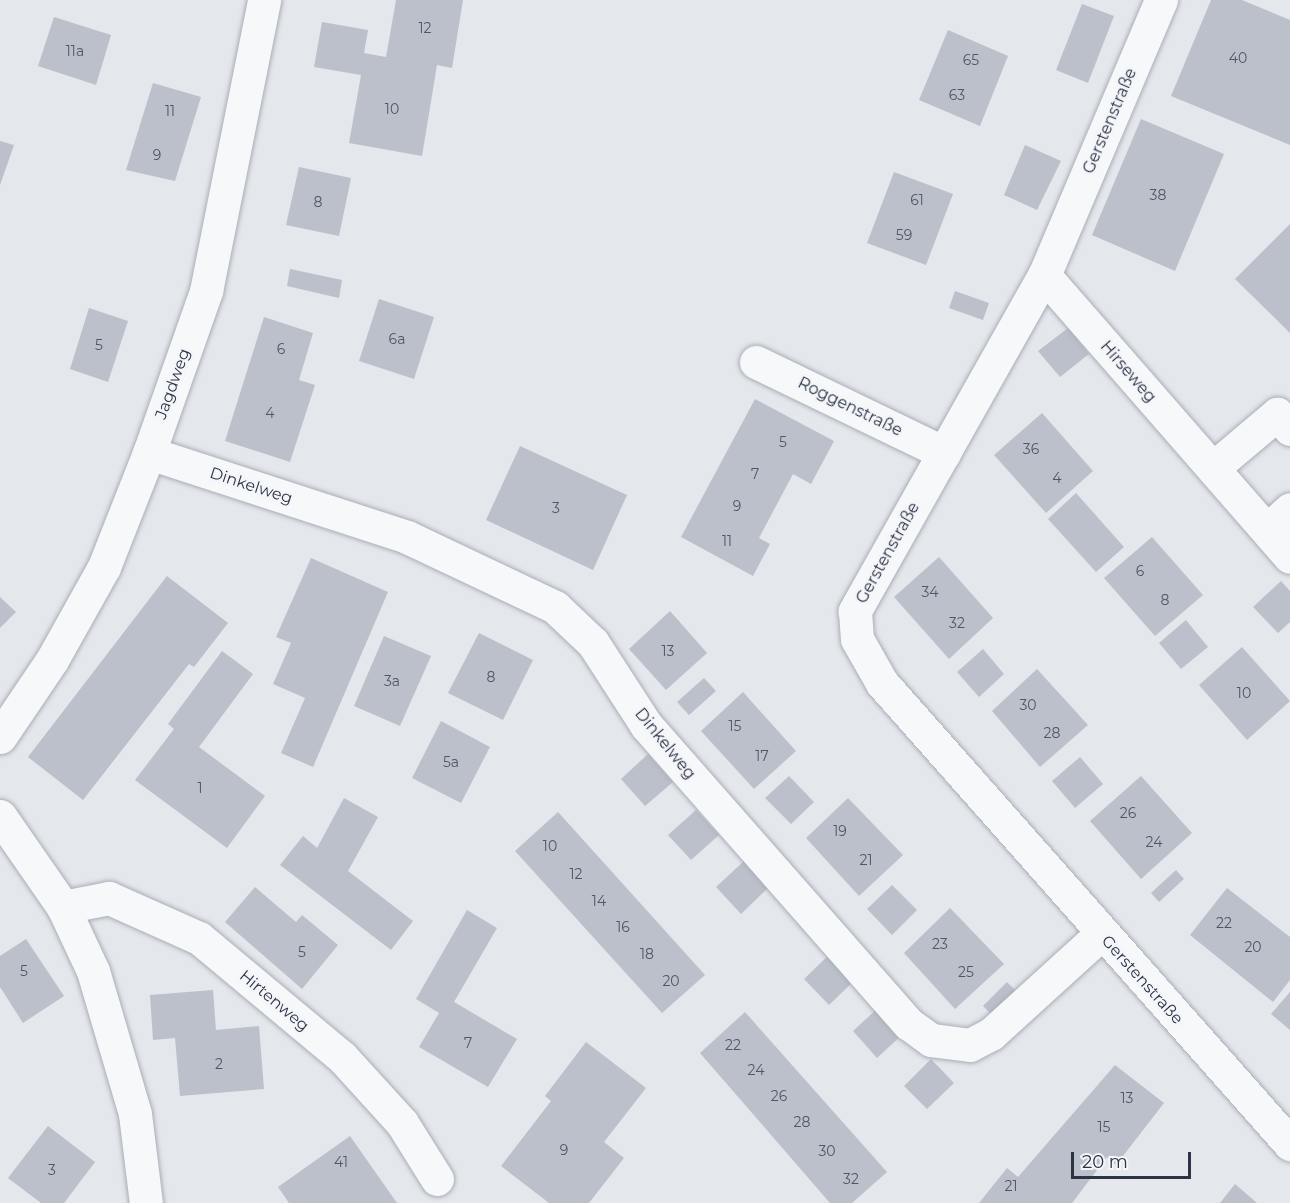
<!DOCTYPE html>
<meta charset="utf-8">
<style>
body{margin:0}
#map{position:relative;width:1290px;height:1203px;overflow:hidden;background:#e4e7ec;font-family:Montserrat,sans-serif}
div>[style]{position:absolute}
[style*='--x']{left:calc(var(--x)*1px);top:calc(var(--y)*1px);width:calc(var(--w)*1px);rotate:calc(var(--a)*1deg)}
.building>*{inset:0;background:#bbc0ca}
.roads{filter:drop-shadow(0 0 2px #a9aeb7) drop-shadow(0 0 2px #a9aeb7)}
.street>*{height:33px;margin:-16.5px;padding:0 16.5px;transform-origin:16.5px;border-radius:16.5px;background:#f7f8fa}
span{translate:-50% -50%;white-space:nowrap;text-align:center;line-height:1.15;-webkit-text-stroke:6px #f4f6f9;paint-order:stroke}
.number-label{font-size:14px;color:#4f5766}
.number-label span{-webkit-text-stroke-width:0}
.street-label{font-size:16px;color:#2b3445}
.scale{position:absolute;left:1071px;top:1152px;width:120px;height:27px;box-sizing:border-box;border:3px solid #2b3445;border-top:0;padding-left:8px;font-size:18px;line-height:21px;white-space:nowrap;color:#2b3445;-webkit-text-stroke:4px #f4f6f9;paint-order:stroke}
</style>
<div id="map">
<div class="building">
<i style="clip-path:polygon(396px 0,463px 0,452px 68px,437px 65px,422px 156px,349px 143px,361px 75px,314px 67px,322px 22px,368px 30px,364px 53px,386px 57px)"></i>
<i style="clip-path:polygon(1211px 0,1242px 0,1290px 20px,1290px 145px,1171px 96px)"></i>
<i style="clip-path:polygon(1082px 4px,1114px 16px,1088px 83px,1056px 70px)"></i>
<i style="clip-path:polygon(54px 17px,111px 35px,96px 85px,38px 66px)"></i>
<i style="clip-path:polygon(948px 30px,1008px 56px,980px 126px,919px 100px)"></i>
<i style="clip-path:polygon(153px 83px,201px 97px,175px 181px,126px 170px)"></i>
<i style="clip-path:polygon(1141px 119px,1224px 154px,1175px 271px,1092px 235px)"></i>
<i style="clip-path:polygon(0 141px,14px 145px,0 185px)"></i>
<i style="clip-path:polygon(1025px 145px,1061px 161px,1037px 210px,1004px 195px)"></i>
<i style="clip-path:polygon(299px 167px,351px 178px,339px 236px,286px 225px)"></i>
<i style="clip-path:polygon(894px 172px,953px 194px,926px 265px,867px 243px)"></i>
<i style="clip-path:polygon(1290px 224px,1290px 333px,1235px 279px)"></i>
<i style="clip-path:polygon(290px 269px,342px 280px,339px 298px,287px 286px)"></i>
<i style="clip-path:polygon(955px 291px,989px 303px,983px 320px,949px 308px)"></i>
<i style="clip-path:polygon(379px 299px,434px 317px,414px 379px,359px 361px)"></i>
<i style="clip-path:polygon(89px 308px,128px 321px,108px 382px,70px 369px)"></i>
<i style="clip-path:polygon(264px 317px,313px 333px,299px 380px,315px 385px,290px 462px,225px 441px)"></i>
<i style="clip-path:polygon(1068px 328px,1089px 354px,1060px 377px,1038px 351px)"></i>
<i style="clip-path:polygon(755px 399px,834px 441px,811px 484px,793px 474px,759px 538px,770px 544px,753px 576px,681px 537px)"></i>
<i style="clip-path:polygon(1042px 413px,1093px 471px,1046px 513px,994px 455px)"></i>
<i style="clip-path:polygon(520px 446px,627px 495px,593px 570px,486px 520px)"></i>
<i style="clip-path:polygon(1076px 493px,1124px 547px,1096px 572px,1048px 519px)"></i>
<i style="clip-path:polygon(1152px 537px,1203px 595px,1155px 636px,1104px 578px)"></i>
<i style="clip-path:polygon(939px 557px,993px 618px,949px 659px,894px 597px)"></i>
<i style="clip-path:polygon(311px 558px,388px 592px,313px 767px,281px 753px,305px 698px,273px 684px,291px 643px,276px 637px)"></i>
<i style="clip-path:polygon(167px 576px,228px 623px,194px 667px,189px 664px,83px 800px,28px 757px)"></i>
<i style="clip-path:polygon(1281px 581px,1290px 591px,1290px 622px,1278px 633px,1253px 607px)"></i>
<i style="clip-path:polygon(0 597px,16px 612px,0 628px)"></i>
<i style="clip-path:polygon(670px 611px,707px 653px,666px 690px,629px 649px)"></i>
<i style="clip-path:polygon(1186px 620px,1208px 647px,1181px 669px,1159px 643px)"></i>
<i style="clip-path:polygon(479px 633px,533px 660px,503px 720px,448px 693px)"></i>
<i style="clip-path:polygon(384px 636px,431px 656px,400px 726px,354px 706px)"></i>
<i style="clip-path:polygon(1242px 647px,1290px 701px,1247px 740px,1199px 685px)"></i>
<i style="clip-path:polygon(983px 649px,1004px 674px,979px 697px,957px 672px)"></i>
<i style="clip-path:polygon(222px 651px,253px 674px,199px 747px,265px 796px,227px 848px,135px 780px,174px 729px,168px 724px)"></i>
<i style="clip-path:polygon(1037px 669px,1088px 725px,1040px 767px,992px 711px)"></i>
<i style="clip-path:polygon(704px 678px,716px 691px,689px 715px,677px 702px)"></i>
<i style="clip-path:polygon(743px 692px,796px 751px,754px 789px,701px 731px)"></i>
<i style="clip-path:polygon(441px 721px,490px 747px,461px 803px,412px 778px)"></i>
<i style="clip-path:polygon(648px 754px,673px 782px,645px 806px,621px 779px)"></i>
<i style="clip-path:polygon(1080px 757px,1103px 784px,1075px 808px,1052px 781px)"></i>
<i style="clip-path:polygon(789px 776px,814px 802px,791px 824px,765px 798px)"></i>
<i style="clip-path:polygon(1141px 776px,1192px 833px,1141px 879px,1090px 821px)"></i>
<i style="clip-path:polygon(344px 798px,378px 817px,348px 871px,413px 921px,391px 950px,280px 865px,303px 836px,317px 848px)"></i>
<i style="clip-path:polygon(848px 798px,903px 855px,859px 896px,806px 838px)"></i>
<i style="clip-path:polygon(696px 810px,719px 835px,691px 860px,668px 835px)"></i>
<i style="clip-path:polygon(558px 812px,705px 975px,662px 1013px,515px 851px)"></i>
<i style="clip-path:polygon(744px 861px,768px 888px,741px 914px,716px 887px)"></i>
<i style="clip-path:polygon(1176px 870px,1184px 879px,1159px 902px,1151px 893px)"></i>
<i style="clip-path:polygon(892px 885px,917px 910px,892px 935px,867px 909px)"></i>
<i style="clip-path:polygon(255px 887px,296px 922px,302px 915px,338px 945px,302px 989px,225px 922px)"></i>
<i style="clip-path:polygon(1227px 888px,1290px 937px,1290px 980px,1273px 1002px,1190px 935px)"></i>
<i style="clip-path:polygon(950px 908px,1004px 964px,955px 1009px,904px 953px)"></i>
<i style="clip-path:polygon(467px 910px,497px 928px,454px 1002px,517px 1039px,488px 1087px,419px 1047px,439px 1013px,416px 999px)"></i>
<i style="clip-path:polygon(26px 939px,64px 996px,23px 1023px,0 987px,0 956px)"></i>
<i style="clip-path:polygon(831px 953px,856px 979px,829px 1005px,804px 979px)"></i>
<i style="clip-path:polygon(1007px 982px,1019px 994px,995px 1018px,983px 1006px)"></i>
<i style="clip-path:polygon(213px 990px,216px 1030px,259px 1026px,264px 1089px,180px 1096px,175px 1038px,153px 1040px,150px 995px)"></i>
<i style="clip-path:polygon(1290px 992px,1290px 1030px,1271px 1014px)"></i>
<i style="clip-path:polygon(879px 1007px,904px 1033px,877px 1058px,853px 1031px)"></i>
<i style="clip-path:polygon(745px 1012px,887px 1172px,852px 1203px,830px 1203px,700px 1053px)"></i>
<i style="clip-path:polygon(586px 1042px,646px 1088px,604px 1142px,624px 1158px,589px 1203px,549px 1203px,501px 1166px,551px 1101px,545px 1096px)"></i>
<i style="clip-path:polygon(931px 1059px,954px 1083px,927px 1109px,904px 1086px)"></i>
<i style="clip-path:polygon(1115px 1065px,1164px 1103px,1116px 1165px,1107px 1157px,1072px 1203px,979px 1203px,1007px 1168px,1018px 1177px)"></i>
<i style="clip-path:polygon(48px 1126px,95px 1162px,64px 1203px,41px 1203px,8px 1178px)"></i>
<i style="clip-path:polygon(350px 1136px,397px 1203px,289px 1203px,278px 1187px)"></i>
<i style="clip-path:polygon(1235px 1184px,1257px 1203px,1220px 1203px)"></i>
</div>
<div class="roads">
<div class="street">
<i style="--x:1161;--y:0;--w:299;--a:113"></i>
<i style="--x:1044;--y:275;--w:386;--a:119.4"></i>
<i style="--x:855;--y:611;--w:28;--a:86"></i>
<i style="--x:857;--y:639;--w:51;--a:60.4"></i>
<i style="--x:882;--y:683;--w:616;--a:48.49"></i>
<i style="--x:1044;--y:275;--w:374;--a:48.9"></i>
<i style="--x:756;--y:362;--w:209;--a:25.8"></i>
<i style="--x:149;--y:453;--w:271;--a:18"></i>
<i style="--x:407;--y:537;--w:164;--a:25.3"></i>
<i style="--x:555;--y:607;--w:52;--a:43.5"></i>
<i style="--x:593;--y:643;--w:98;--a:57.1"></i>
<i style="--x:646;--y:725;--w:398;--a:48.7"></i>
<i style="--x:909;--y:1024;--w:27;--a:36"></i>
<i style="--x:931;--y:1040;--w:39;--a:7"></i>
<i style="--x:970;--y:1045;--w:24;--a:-28"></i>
<i style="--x:991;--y:1034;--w:149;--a:-42.3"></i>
<i style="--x:1213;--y:468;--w:84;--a:-40.2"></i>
<i style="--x:1277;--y:414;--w:20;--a:49"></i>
<i style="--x:1267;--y:530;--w:31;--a:-42"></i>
<i style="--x:0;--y:737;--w:93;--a:-56"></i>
<i style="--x:52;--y:660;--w:107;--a:-60.8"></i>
<i style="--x:104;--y:567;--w:123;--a:-68.5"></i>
<i style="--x:149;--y:453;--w:172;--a:-70.6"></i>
<i style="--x:206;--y:291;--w:297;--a:-78.7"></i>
<i style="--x:0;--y:816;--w:111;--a:55.3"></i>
<i style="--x:63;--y:907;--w:71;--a:64.9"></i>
<i style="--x:93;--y:971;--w:149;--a:73.6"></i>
<i style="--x:135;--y:1114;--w:90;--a:83"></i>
<i style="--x:63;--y:907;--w:47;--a:-11.1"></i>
<i style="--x:109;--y:898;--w:98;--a:24"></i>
<i style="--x:199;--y:938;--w:186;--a:39.8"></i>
<i style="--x:342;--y:1057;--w:89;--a:47.7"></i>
<i style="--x:402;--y:1123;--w:66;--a:58"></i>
</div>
</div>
<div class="number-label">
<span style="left:425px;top:28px">12</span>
<span style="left:75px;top:51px">11a</span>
<span style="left:1238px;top:58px">40</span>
<span style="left:971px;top:60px">65</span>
<span style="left:957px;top:95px">63</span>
<span style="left:392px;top:109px">10</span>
<span style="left:170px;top:111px">11</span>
<span style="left:157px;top:155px">9</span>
<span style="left:1158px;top:195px">38</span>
<span style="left:917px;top:200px">61</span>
<span style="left:318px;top:202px">8</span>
<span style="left:904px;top:235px">59</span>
<span style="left:397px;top:339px">6a</span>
<span style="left:99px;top:345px">5</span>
<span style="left:281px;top:349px">6</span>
<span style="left:270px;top:413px">4</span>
<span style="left:783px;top:442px">5</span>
<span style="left:1031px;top:449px">36</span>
<span style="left:755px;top:474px">7</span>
<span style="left:1057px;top:478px">4</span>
<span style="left:737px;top:506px">9</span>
<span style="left:556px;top:508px">3</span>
<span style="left:727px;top:541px">11</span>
<span style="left:1140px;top:571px">6</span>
<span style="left:930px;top:592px">34</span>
<span style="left:1165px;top:600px">8</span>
<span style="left:957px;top:623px">32</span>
<span style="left:668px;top:651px">13</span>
<span style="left:491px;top:677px">8</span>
<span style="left:392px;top:681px">3a</span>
<span style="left:1244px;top:693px">10</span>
<span style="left:1028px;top:705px">30</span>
<span style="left:735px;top:726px">15</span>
<span style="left:1052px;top:733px">28</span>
<span style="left:762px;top:756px">17</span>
<span style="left:451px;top:762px">5a</span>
<span style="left:200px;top:788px">1</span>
<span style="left:1128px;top:813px">26</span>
<span style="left:840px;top:831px">19</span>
<span style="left:1154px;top:842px">24</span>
<span style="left:550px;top:846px">10</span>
<span style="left:866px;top:860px">21</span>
<span style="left:576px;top:874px">12</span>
<span style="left:599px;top:901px">14</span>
<span style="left:1224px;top:923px">22</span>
<span style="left:623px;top:927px">16</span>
<span style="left:940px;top:944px">23</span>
<span style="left:1253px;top:947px">20</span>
<span style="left:302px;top:952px">5</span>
<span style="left:647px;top:954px">18</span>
<span style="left:24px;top:971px">5</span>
<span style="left:966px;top:972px">25</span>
<span style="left:671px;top:981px">20</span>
<span style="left:468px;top:1043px">7</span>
<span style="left:733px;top:1045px">22</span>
<span style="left:219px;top:1064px">2</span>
<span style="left:756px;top:1070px">24</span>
<span style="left:779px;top:1096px">26</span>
<span style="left:1127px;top:1098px">13</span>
<span style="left:802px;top:1122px">28</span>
<span style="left:1104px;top:1127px">15</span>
<span style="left:564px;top:1150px">9</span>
<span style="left:827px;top:1151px">30</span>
<span style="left:341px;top:1162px">41</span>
<span style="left:52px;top:1170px">3</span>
<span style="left:851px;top:1179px">32</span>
<span style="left:1011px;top:1186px">21</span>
</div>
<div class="street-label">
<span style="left:1110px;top:121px;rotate:-67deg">Gerstenstraße</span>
<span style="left:1128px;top:372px;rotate:49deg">Hirseweg</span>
<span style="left:173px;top:384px;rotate:-70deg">Jagdweg</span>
<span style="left:850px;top:407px;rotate:26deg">Roggenstraße</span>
<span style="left:251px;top:486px;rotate:18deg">Dinkelweg</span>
<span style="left:888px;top:553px;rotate:-61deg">Gerstenstraße</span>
<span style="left:665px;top:744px;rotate:51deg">Dinkelweg</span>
<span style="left:1142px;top:980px;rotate:48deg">Gerstenstraße</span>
<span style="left:274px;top:1001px;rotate:40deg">Hirtenweg</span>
</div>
<div class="scale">20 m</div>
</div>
